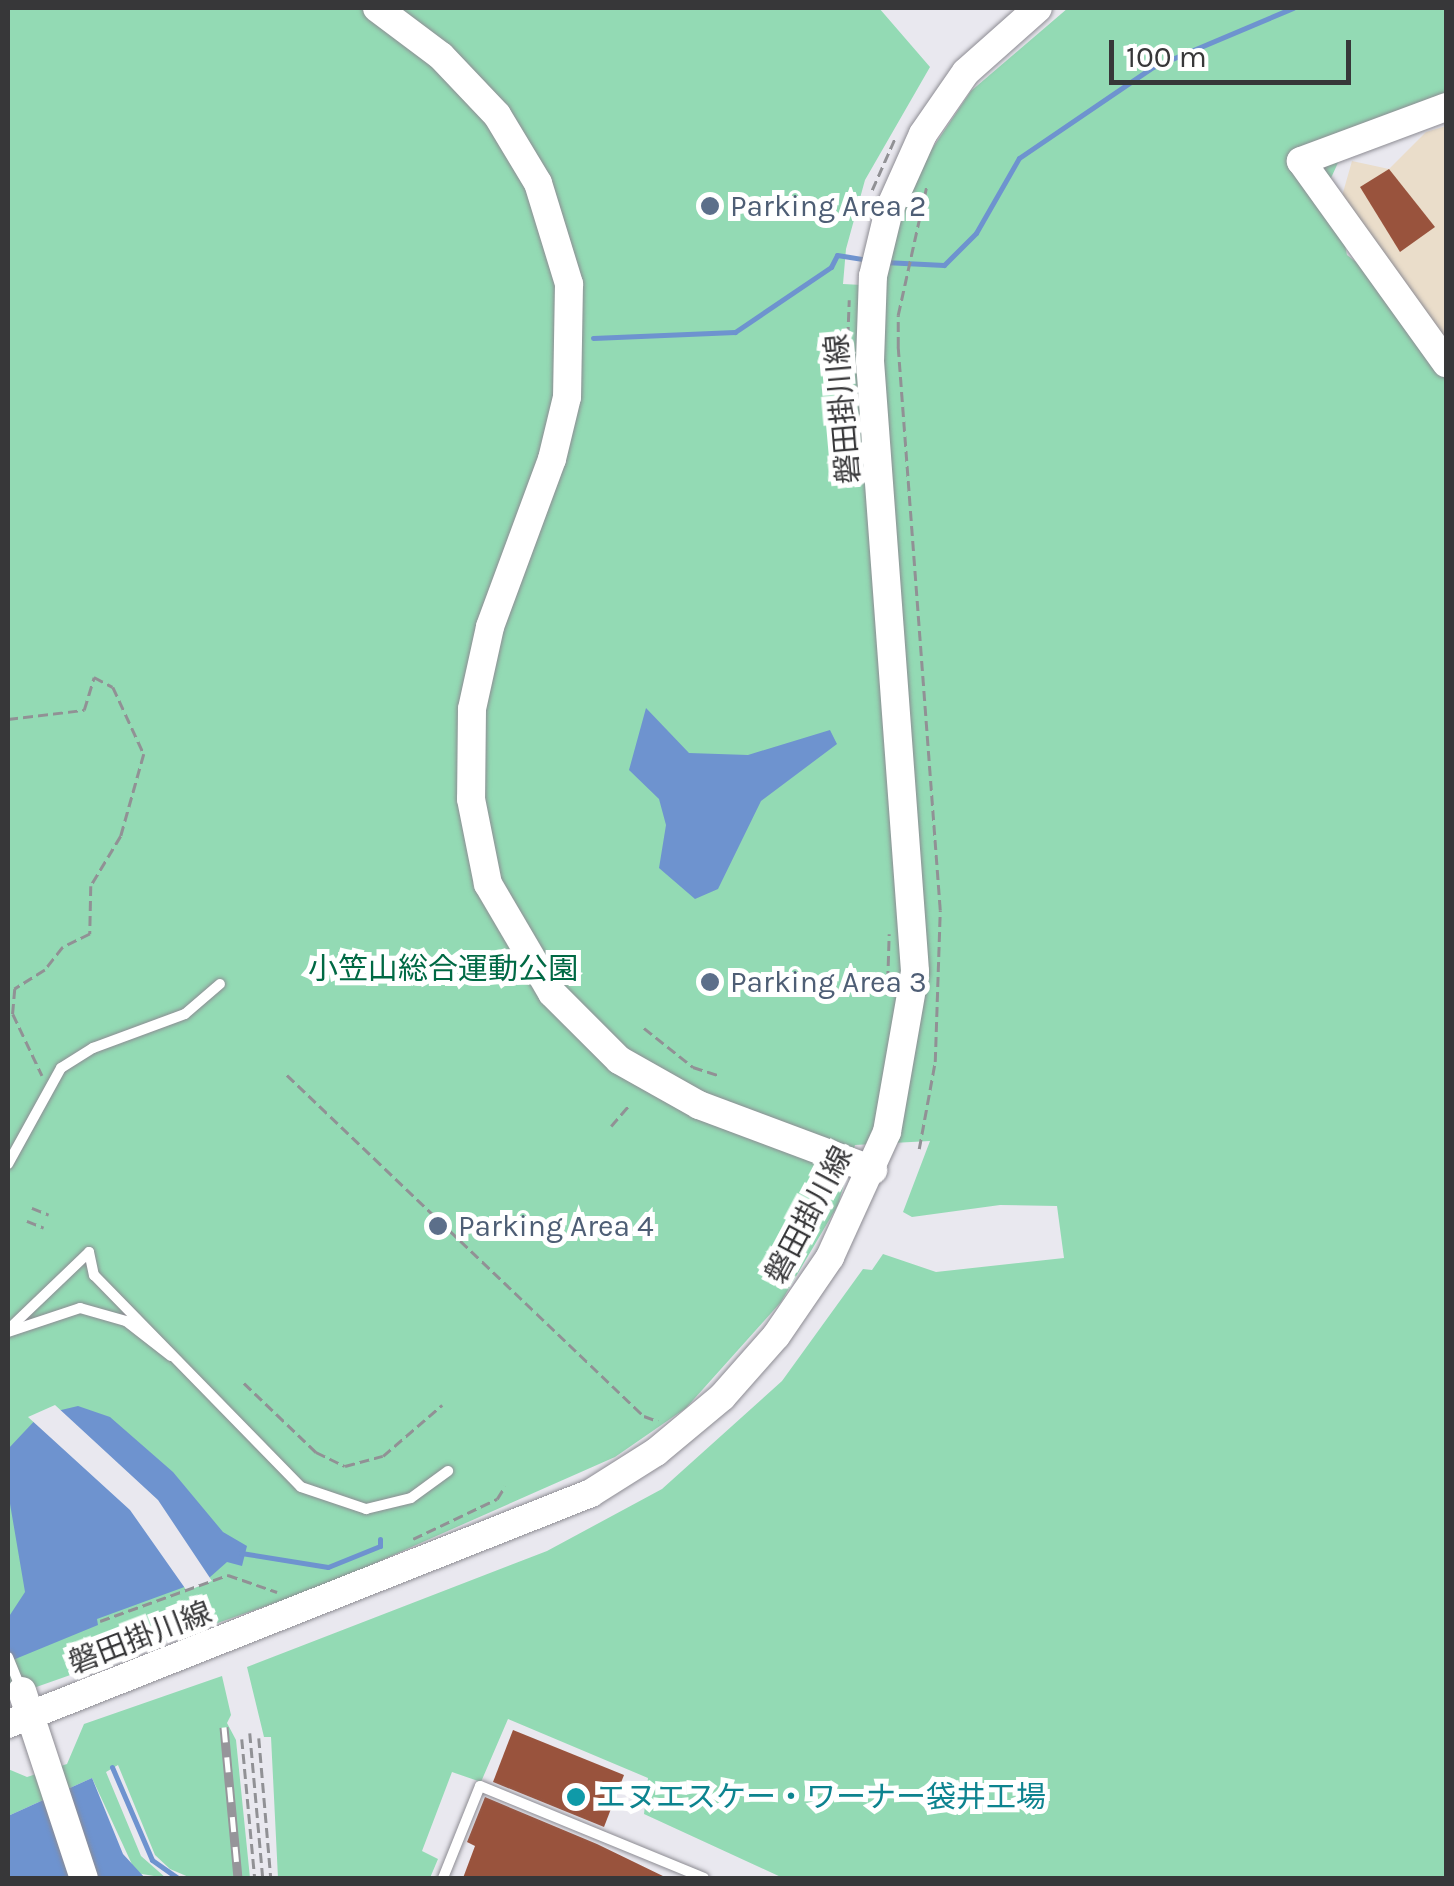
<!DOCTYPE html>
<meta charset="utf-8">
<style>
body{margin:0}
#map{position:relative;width:1454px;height:1886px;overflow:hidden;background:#e9e8ef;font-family:Karla,"Noto Sans JP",sans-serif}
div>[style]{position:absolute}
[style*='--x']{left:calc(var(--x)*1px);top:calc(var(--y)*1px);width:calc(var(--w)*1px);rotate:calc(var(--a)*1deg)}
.education>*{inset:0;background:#eaddca}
.green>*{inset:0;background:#93dab4}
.water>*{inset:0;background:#6e93cf}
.pier>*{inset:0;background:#e9e8ef}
.stream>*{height:5px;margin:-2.5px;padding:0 2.5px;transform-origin:2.5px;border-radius:2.5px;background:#6e93cf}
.building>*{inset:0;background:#99533d}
.path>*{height:2.5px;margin-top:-1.25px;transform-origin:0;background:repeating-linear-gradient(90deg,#919195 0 10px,transparent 0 15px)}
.roads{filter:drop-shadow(0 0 2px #8d8c93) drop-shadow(0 0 2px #8d8c93)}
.lane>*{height:10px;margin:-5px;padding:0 5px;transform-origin:5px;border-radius:5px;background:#fff}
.secondary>*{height:28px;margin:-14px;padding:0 14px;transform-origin:14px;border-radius:14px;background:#fff}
.rail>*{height:9px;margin-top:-4.5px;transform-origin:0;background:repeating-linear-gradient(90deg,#fff 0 15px,#96959a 0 30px);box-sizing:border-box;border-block:2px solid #96959a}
.dots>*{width:28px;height:28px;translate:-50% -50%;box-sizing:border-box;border:5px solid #fff;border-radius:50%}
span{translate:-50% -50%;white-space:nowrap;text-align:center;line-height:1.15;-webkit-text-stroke:10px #fff;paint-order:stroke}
.service-label{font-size:30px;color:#4e5e75}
.left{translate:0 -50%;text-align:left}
.street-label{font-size:30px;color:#373739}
.park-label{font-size:30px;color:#006944}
.culture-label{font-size:30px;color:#0d838f}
.frame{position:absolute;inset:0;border:10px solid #373739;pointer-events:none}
.scale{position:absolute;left:1109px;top:40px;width:242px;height:45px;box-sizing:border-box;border:5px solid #373739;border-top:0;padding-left:12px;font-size:30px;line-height:35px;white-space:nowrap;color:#373739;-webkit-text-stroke:8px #fff;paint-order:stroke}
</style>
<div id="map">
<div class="education">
<i style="clip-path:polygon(1446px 126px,1446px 342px,1342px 196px,1352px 161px,1389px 169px,1426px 132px)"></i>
</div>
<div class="green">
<i style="clip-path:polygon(8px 8px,879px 8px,930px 67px,865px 180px,846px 249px,843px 284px,881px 286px,915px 174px,971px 91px,1068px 8px,1446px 8px,1446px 108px,1342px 154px,1331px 178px,1347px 255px,1397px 294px,1446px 363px,1446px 1878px,783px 1878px,644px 1814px,648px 1778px,508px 1719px,481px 1782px,452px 1772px,422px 1851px,438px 1859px,430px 1878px,278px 1878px,271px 1737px,264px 1737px,247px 1667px,547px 1551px,662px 1489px,782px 1381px,863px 1269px,872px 1270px,883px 1254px,936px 1272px,1064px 1258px,1057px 1206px,1000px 1205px,912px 1217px,903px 1212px,930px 1141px,855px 1145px,838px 1205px,781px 1302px,686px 1408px,615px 1457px,328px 1584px,8px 1697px)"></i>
<i style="clip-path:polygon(222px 1676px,231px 1715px,227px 1723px,236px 1740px,250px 1878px,191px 1878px,170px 1869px,155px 1855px,118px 1765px,106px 1772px,141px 1856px,166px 1878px,136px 1873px,92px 1778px,8px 1816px,8px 1769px,27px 1777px,67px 1764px,84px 1724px)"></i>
</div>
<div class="water">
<i style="clip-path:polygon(646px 708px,689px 753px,748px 755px,830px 730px,837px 744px,761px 801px,718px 889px,695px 899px,659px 868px,666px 825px,659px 799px,629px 770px)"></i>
<i style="clip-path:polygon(78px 1406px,110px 1417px,173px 1472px,223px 1532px,247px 1546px,242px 1566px,227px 1562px,209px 1578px,97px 1619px,98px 1625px,8px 1662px,8px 1618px,25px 1592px,8px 1492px,8px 1449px,40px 1415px)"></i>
<i style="clip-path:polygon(92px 1778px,123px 1854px,145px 1878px,8px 1878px,8px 1816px)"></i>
</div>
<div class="pier">
<i style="clip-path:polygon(55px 1405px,158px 1500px,212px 1581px,187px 1591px,130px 1510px,28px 1417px)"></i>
</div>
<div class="stream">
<i style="--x:884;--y:262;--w:60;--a:2.9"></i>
<i style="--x:944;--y:265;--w:45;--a:-45"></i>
<i style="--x:976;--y:233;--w:86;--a:-60.2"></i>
<i style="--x:1019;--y:158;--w:162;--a:-34.2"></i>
<i style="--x:1153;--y:67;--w:152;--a:-22.9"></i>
<i style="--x:593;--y:338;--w:142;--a:-2.4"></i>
<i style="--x:735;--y:332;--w:116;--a:-34.1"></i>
<i style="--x:831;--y:267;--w:13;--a:-63"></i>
<i style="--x:837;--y:255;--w:31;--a:9"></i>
<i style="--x:241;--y:1553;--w:88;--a:9.1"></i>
<i style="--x:328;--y:1567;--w:56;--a:-22"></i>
<i style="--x:380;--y:1546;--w:7;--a:-90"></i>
<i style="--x:112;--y:1767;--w:101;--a:66.7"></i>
<i style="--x:152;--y:1860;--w:32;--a:35"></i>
</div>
<div class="building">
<i style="clip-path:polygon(1389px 169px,1435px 227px,1400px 252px,1360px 187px)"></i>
<i style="clip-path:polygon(513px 1730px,624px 1775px,604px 1827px,493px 1782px)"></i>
<i style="clip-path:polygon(485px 1797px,597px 1844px,667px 1878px,463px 1878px,475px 1846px,467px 1842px)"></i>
</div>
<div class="path">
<i style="--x:872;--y:190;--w:57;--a:-66.1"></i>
<i style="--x:847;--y:352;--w:52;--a:-87.8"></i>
<i style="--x:849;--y:400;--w:17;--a:83"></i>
<i style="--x:8;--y:719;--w:77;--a:-6.8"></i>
<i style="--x:84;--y:710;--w:34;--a:-73"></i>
<i style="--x:94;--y:677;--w:21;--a:28"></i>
<i style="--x:113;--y:687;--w:74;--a:65.2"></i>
<i style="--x:144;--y:754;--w:85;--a:105.7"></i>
<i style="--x:121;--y:836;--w:58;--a:121"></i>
<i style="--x:91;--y:886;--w:48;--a:91.2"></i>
<i style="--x:90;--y:934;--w:30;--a:154"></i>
<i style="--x:63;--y:947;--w:29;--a:128"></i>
<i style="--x:45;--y:970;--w:36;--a:148"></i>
<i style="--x:15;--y:989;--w:25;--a:95"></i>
<i style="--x:13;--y:1014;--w:68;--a:64.6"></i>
<i style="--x:887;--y:996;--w:62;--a:-88.2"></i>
<i style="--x:644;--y:1028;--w:63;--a:38.5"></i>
<i style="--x:693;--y:1067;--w:28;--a:18"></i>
<i style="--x:287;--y:1075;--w:494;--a:43.7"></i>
<i style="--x:644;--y:1416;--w:15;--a:20"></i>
<i style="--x:611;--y:1126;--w:28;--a:-49"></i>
<i style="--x:919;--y:1149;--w:88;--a:-79.6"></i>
<i style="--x:935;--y:1062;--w:152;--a:-88.1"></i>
<i style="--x:940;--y:910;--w:565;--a:-94.27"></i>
<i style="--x:898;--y:347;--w:32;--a:-90"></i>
<i style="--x:898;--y:315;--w:134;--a:-77.5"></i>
<i style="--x:32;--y:1208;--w:18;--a:22"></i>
<i style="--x:27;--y:1221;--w:18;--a:22"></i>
<i style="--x:244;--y:1383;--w:100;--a:43.8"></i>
<i style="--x:316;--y:1452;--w:32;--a:26"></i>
<i style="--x:345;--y:1466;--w:39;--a:-15"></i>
<i style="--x:383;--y:1456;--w:78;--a:-40.8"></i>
<i style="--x:413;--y:1539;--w:93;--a:-25.5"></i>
<i style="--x:497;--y:1499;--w:15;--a:-58"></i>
<i style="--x:100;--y:1621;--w:136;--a:-19.8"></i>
<i style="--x:228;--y:1575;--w:52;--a:19.1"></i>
<i style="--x:250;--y:1733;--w:146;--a:84.9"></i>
<i style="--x:259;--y:1738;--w:141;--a:85.1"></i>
<i style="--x:242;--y:1739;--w:140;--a:84.7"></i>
</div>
<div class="roads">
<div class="lane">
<i style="--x:8;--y:1164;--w:110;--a:-61.1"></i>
<i style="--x:61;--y:1068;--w:38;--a:-32"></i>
<i style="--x:93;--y:1048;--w:98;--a:-20.3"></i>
<i style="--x:185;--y:1014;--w:46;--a:-40.6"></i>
<i style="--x:89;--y:1252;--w:24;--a:78"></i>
<i style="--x:94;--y:1275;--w:296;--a:45.7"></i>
<i style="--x:301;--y:1487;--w:69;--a:18.7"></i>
<i style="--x:366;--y:1509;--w:46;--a:-13.7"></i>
<i style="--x:411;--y:1498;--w:46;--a:-36.1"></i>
<i style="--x:14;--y:1324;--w:104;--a:-43.8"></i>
<i style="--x:8;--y:1332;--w:76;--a:-18.4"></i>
<i style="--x:80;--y:1308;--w:48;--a:15.8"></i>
<i style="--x:126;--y:1321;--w:57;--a:37.9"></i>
<i style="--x:8;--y:1657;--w:35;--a:68"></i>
<i style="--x:443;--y:1878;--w:99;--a:-68.1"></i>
<i style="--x:480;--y:1786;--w:242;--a:22.3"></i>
</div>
<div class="secondary">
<i style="--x:377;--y:8;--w:80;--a:36.9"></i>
<i style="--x:441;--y:56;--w:81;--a:46.5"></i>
<i style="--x:497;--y:115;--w:79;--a:58.9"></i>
<i style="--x:538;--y:183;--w:106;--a:72.9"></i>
<i style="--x:569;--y:284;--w:113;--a:91"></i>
<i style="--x:567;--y:397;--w:64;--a:103.6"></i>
<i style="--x:552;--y:459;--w:179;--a:110.3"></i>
<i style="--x:490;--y:627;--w:84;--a:102.4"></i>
<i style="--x:472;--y:709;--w:90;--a:90.6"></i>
<i style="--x:471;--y:799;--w:87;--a:78.7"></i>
<i style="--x:488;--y:884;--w:126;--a:59.6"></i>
<i style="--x:552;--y:993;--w:95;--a:45"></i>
<i style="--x:619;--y:1060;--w:92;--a:29.4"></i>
<i style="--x:699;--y:1105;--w:186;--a:20.5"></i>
<i style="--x:1446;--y:107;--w:155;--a:159.6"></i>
<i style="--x:1301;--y:161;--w:249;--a:54.3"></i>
<i style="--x:22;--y:1691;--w:197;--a:71.7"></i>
<i style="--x:8;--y:1724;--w:627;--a:-21.61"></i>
<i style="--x:591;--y:1493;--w:77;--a:-32.2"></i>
<i style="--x:656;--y:1452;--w:86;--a:-39.8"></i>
<i style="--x:722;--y:1397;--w:81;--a:-48.5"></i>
<i style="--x:776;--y:1336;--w:96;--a:-55.6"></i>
<i style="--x:830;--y:1257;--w:137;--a:-65.5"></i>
<i style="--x:887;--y:1132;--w:163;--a:-80.1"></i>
<i style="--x:915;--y:971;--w:612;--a:-94.22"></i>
<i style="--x:870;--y:361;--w:85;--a:-88"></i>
<i style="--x:873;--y:276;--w:68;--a:-76.4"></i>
<i style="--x:889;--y:210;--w:83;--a:-65.9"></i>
<i style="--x:923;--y:134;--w:75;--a:-55.3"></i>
<i style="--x:966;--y:72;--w:96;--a:-41.6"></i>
</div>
</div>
<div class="rail">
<i style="--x:224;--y:1727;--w:152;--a:84.7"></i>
</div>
<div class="dots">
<i style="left:710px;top:206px;background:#5c6f8a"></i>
<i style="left:710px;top:982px;background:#5c6f8a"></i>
<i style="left:438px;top:1226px;background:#5c6f8a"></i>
<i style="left:576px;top:1797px;background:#0f9aa8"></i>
</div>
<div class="service-label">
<span class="left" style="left:730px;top:206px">Parking Area 2</span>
<span class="left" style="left:730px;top:982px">Parking Area 3</span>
<span class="left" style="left:458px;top:1226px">Parking Area 4</span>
</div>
<div class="street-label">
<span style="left:843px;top:409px;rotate:-95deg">磐田掛川線</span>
<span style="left:809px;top:1215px;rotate:-62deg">磐田掛川線</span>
<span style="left:140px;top:1638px;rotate:-21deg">磐田掛川線</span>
</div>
<div class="park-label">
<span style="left:443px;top:969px">小笠山総合運動公園</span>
</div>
<div class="culture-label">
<span class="left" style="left:596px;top:1797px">エヌエスケー・ワーナー袋井工場</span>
</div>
<div class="frame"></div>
<div class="scale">100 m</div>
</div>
